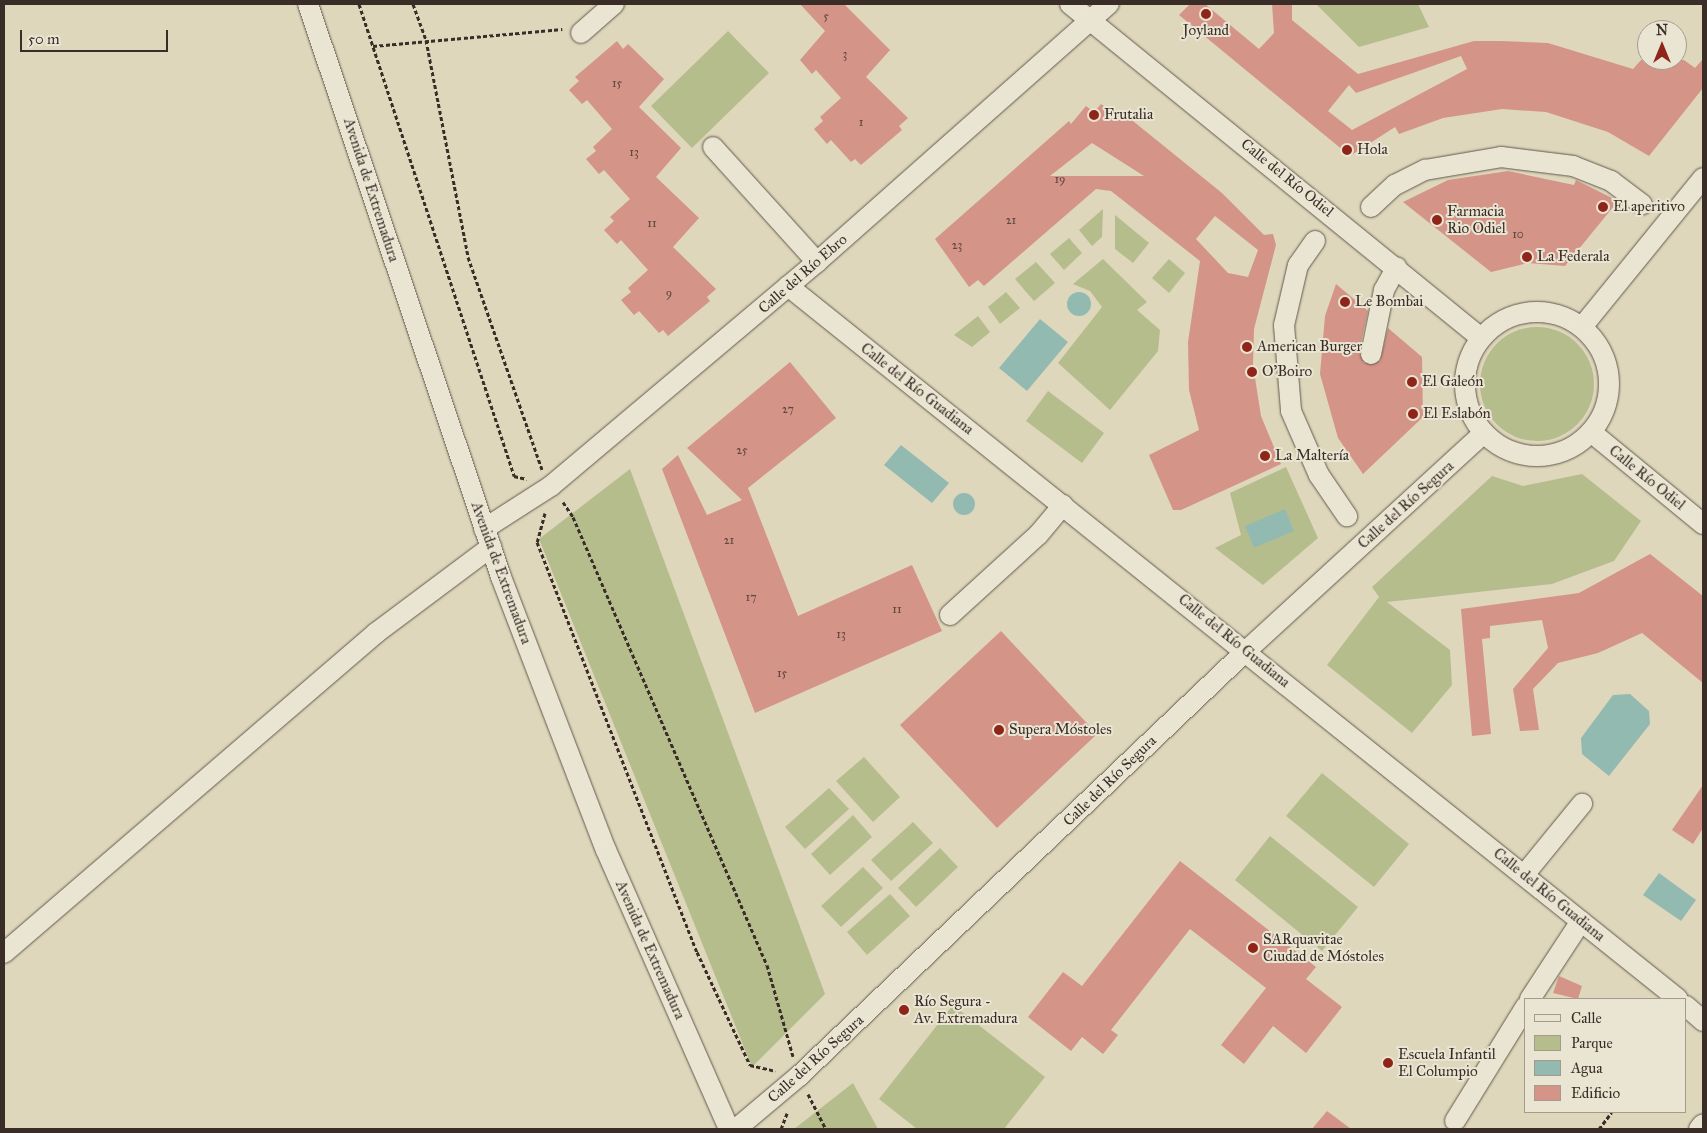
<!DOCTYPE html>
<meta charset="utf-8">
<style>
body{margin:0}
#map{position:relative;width:1707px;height:1133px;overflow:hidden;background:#ded7bb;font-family:"IM FELL Great Primer",serif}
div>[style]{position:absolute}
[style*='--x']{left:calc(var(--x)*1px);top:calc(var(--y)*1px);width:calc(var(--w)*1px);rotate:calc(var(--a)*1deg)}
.green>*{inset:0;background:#b6bd8d}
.round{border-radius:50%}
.water>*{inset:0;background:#93bab1}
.building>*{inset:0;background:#d49488}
.path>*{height:3px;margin-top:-1.5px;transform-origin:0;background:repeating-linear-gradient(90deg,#3a2d27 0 4px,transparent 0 6.5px)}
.roads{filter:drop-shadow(0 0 1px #63584c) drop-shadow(0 0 1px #63584c)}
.minor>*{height:20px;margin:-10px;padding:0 10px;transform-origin:10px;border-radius:10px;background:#eae5d3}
.minor>.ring{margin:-10px;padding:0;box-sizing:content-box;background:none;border:20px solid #eae5d3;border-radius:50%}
.dots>*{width:14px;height:14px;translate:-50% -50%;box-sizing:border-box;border:2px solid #eae5d3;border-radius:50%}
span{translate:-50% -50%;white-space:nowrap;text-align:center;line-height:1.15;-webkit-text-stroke:4px #eae5d3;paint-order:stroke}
.number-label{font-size:12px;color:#60473f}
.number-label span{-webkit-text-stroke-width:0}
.poi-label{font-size:15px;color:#3a2d27}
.left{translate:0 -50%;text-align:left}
.street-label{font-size:15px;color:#3a2d27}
.frame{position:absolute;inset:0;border:5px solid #3a2d27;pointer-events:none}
.legend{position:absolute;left:1524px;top:998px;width:162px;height:115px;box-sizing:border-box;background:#eae5d3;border:1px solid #a49b8e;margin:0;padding:6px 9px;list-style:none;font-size:15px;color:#3a2d27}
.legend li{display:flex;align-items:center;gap:10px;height:25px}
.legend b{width:25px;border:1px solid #a49b8e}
.north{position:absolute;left:1637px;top:20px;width:50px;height:50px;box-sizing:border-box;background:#eae5d3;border:1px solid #a49b8e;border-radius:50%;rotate:0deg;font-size:14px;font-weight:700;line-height:20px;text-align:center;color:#3a2d27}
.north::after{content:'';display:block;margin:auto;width:18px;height:22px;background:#8f2418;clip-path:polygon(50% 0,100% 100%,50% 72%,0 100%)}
.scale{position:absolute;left:20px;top:30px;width:148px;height:22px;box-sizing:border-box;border:2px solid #3a2d27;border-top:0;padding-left:6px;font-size:15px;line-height:18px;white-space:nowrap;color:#3a2d27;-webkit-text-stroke:4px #eae5d3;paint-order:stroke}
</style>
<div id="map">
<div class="green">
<i style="clip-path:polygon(1316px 4px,1418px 4px,1429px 27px,1359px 47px)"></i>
<i style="clip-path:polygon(728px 31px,769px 73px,692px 148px,651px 106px)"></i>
<i style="clip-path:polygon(1103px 209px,1102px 237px,1092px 246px,1079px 230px)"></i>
<i style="clip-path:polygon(1115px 215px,1149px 243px,1133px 263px,1115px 249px)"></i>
<i style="clip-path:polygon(1069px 238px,1082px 253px,1064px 270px,1050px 254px)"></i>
<i style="clip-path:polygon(1103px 259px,1147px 302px,1137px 310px,1160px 330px,1158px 351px,1110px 410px,1058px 363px,1102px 307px,1090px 291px,1073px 284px)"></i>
<i style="clip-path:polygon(1169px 259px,1185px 273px,1169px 293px,1152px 278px)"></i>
<i style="clip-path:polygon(1036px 262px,1055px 283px,1034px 301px,1015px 279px)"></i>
<i style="clip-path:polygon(1006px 292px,1020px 308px,1000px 324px,988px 307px)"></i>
<i style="clip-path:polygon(978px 316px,990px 332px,972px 347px,954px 335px)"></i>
<i class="round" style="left:1480px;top:327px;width:114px;height:114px"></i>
<i style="clip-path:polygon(1048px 391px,1104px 433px,1082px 463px,1026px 421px)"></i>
<i style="clip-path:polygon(1286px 467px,1318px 538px,1263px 585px,1215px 548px,1241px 535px,1230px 493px)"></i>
<i style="clip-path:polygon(630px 469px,825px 994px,752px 1067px,539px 539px)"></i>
<i style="clip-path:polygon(1582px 474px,1641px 521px,1614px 561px,1552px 584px,1387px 602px,1450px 650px,1452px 685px,1412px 733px,1327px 665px,1379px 597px,1372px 587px,1492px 476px,1523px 486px)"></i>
<i style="clip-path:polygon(864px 757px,900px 797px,873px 822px,836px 781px)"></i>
<i style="clip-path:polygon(1322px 773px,1409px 844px,1374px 887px,1286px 816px)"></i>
<i style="clip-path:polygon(829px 788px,849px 809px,805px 849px,785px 827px)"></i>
<i style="clip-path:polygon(853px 815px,872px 837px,830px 875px,811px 854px)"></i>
<i style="clip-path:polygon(913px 822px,933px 843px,891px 881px,871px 860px)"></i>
<i style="clip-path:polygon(1270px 836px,1358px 907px,1322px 951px,1235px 880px)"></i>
<i style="clip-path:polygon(940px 848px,958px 867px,916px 907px,898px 888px)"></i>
<i style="clip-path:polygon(863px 867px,883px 888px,841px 927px,821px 906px)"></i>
<i style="clip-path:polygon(890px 894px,910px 916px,867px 955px,847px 932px)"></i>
<i style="clip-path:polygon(953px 1005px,1045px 1077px,1004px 1129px,917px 1129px,879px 1099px)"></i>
<i style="clip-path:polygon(853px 1083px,878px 1129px,794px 1129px)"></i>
</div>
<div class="water">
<i class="round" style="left:1067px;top:292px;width:24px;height:24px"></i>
<i style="clip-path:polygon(1040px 319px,1068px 342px,1027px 391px,999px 368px)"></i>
<i style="clip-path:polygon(901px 445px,949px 483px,932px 503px,884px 465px)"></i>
<i class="round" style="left:953px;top:493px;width:22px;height:22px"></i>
<i style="clip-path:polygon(1285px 509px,1294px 531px,1254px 548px,1245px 526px)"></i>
<i style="clip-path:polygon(1630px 694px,1649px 711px,1650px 724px,1609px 776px,1582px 754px,1581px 738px,1613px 695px)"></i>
<i style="clip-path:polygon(1659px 873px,1696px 900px,1681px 921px,1643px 895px)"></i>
</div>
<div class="building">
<i style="clip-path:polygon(800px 4px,844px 4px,890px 50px,866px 77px,908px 118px,899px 126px,902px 130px,861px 165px,855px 159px,851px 162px,831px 140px,827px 144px,814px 129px,823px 121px,820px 117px,841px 98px,816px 70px,812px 74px,800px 60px,825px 31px)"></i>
<i style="clip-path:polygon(evenodd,1190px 4px,1205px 4px,1259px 49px,1274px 33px,1272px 4px,1292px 4px,1292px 20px,1358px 74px,1474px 41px,1501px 41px,1548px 43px,1633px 69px,1641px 60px,1684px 60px,1695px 68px,1703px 59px,1703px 88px,1649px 156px,1608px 132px,1546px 112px,1502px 109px,1443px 118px,1399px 134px,1395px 127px,1350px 156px,1179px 15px,1190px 4px,1461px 56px,1467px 69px,1352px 130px,1328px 111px,1349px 85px,1356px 93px,1461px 56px)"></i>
<i style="clip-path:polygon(617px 41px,623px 49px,628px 44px,664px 79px,639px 107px,681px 148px,656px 177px,699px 218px,673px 247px,716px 289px,707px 297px,710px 301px,668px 336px,663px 330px,659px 333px,639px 311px,634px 315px,621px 300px,631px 292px,628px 288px,648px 270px,621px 240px,617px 244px,604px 230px,614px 221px,610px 217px,630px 199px,604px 170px,599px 174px,586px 159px,596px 151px,593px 147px,612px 129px,587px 100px,582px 104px,569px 90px,579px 81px,575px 77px)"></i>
<i style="clip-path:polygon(evenodd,1101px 104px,1125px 121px,1128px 117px,1222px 193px,1264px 235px,1273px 234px,1276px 245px,1254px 329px,1253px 365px,1261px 416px,1281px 464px,1181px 510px,1173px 510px,1149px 455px,1199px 430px,1189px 390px,1188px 342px,1200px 261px,1111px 191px,1096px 189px,984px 286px,978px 280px,969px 287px,935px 239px,1069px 121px,1071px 124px,1086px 106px,1094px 112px,1101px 104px,1092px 143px,1144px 176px,1050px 176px,1092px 143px,1101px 104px,1215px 216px,1258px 250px,1248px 277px,1228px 273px,1196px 239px,1215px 216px)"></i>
<i style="clip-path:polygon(1508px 171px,1574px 185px,1576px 180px,1618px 201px,1565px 266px,1528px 263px,1491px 272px,1403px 202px,1448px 180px)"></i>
<i style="clip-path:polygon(1336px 284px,1368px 311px,1359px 352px,1364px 363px,1380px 361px,1388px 328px,1422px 357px,1423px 417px,1363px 474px,1338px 438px,1320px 374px,1325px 316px)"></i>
<i style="clip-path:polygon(790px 362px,836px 418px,748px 488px,798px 616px,912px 565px,942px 631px,755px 713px,662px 469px,678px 455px,707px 515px,742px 500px,687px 448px)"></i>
<i style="clip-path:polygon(1650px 554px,1703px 596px,1703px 683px,1642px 633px,1598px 653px,1558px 663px,1533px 689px,1539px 730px,1520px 731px,1513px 689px,1548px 648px,1542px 620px,1490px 626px,1490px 638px,1482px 639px,1491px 734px,1472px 736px,1461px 609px,1579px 593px)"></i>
<i style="clip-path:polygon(1001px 631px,1097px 734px,997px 828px,900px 725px)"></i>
<i style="clip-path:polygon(1703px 785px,1703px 828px,1693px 844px,1672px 830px)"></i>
<i style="clip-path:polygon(1180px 861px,1316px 967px,1306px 979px,1342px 1007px,1306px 1053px,1273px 1026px,1244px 1064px,1221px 1045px,1266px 988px,1190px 929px,1111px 1030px,1118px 1035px,1103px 1054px,1082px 1037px,1071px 1051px,1028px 1017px,1063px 972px,1082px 986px)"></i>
<i style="clip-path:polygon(1559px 976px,1582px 986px,1578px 999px,1553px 993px)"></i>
<i style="clip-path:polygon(1327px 1111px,1351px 1129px,1312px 1129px)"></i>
</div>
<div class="path">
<i style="--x:359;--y:4;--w:497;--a:71.8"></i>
<i style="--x:514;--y:476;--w:13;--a:13"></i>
<i style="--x:413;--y:4;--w:38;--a:70"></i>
<i style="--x:426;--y:40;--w:221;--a:79"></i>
<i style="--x:468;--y:257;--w:225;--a:70.8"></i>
<i style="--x:373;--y:46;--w:190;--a:-5.1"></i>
<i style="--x:563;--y:502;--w:18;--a:56"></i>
<i style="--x:573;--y:517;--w:488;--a:66.6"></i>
<i style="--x:767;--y:965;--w:95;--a:74.1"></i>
<i style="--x:545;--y:513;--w:30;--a:105"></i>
<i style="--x:537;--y:542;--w:440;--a:68.7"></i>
<i style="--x:697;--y:952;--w:125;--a:64.9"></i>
<i style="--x:750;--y:1065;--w:26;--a:13"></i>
<i style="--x:808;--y:1094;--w:39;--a:63"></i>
<i style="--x:781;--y:1129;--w:17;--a:-69"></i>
<i style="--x:1599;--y:1129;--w:21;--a:-53"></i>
</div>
<div class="roads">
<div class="minor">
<i style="--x:308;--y:4;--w:605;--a:71.39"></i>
<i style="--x:501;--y:577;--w:292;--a:69"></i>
<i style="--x:606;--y:850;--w:305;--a:66.2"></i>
<i style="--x:1070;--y:4;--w:530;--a:39.1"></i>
<i style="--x:581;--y:33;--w:44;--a:-41.3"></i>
<i style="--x:713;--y:147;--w:155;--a:47.9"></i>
<i style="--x:1371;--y:207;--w:33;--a:-43"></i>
<i style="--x:1395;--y:185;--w:34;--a:-27"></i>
<i style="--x:1425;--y:170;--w:77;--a:-9.7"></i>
<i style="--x:1501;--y:157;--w:73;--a:7.1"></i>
<i style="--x:1573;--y:166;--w:41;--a:21.5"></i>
<i style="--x:1611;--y:181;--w:39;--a:37"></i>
<i style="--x:1315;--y:241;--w:29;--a:125"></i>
<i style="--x:1298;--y:265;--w:62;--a:103.1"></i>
<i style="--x:1284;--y:325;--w:86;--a:85.3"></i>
<i style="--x:1291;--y:411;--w:70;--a:66.4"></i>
<i style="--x:1319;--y:475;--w:50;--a:55.7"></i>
<i style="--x:788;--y:286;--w:1140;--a:38.7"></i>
<i class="ring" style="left:1465px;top:312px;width:124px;height:124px"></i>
<i style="--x:1582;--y:327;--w:192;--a:-50.9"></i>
<i style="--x:1371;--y:354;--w:65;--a:-78.5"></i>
<i style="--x:1384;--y:290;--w:26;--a:-61"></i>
<i style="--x:1591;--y:432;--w:145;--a:39.4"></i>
<i style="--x:484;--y:529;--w:80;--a:-32.7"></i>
<i style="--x:551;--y:486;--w:348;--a:-40.1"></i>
<i style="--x:817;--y:262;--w:390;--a:-41.5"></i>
<i style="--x:950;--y:615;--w:119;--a:-42.3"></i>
<i style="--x:1038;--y:535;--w:39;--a:-50"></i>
<i style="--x:1524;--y:875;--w:92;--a:-50.8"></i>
<i style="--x:4;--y:953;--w:491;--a:-40.7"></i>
<i style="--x:376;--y:633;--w:144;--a:-36.8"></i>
<i style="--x:1530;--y:999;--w:93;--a:-56.8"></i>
<i style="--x:1686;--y:1006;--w:23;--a:41"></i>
<i style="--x:1455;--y:1121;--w:135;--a:-58.3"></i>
<i style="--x:736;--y:1129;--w:82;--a:-40.1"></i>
<i style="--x:799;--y:1076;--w:618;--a:-43.56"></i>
<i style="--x:1247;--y:650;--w:321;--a:-42.5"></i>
<i style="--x:1699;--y:1129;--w:6;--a:-51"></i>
</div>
</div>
<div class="dots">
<i style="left:1206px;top:14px;background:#8f2418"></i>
<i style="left:1094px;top:115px;background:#8f2418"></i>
<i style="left:1347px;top:150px;background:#8f2418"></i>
<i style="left:1603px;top:207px;background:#8f2418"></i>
<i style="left:1437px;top:220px;background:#8f2418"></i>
<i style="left:1527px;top:257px;background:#8f2418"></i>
<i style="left:1345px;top:302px;background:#8f2418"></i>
<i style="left:1247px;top:347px;background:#8f2418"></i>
<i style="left:1252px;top:372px;background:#8f2418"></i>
<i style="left:1412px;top:382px;background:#8f2418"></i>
<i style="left:1413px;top:414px;background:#8f2418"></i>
<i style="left:1265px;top:456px;background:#8f2418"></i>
<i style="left:999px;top:730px;background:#8f2418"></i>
<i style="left:1253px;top:948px;background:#8f2418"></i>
<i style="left:904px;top:1010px;background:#8f2418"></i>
<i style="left:1388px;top:1063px;background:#8f2418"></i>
</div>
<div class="number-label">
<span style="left:826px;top:17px">5</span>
<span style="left:845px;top:55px">3</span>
<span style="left:617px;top:84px">15</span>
<span style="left:861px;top:123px">1</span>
<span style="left:634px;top:153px">13</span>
<span style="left:1060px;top:180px">19</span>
<span style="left:1011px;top:221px">21</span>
<span style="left:652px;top:224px">11</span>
<span style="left:1518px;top:235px">10</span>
<span style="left:957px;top:246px">23</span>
<span style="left:669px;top:294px">9</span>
<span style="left:788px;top:410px">27</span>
<span style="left:742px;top:451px">25</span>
<span style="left:729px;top:541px">21</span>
<span style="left:751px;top:598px">17</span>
<span style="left:897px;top:610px">11</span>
<span style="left:841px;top:635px">13</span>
<span style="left:782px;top:674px">15</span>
</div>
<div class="poi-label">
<span style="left:1206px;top:31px">Joyland</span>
<span class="left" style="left:1104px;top:115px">Frutalia</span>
<span class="left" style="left:1357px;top:150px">Hola</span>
<span class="left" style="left:1613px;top:207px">El aperitivo</span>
<span class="left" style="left:1447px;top:220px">Farmacia<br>Rio Odiel</span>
<span class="left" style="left:1537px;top:257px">La Federala</span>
<span class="left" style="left:1355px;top:302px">Le Bombai</span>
<span class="left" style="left:1257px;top:347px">American Burger</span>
<span class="left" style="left:1262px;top:372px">O'Boiro</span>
<span class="left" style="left:1422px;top:382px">El Galeón</span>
<span class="left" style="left:1423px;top:414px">El Eslabón</span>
<span class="left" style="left:1275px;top:456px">La Maltería</span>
<span class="left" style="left:1009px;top:730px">Supera Móstoles</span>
<span class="left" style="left:1263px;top:948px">SARquavitae<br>Ciudad de Móstoles</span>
<span class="left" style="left:914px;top:1010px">Río Segura -<br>Av. Extremadura</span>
<span class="left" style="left:1398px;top:1063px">Escuela Infantil<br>El Columpio</span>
</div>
<div class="street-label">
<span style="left:1287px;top:178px;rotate:39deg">Calle del Río Odiel</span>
<span style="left:371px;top:190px;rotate:72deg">Avenida de Extremadura</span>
<span style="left:803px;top:274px;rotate:-41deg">Calle del Río Ebro</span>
<span style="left:917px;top:389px;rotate:38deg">Calle del Río Guadiana</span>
<span style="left:1647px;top:478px;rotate:39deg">Calle Río Odiel</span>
<span style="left:1406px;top:505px;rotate:-42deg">Calle del Río Segura</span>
<span style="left:501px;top:573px;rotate:70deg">Avenida de Extremadura</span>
<span style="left:1234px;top:641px;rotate:39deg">Calle del Río Guadiana</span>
<span style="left:1110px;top:781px;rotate:-44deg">Calle del Río Segura</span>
<span style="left:1549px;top:895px;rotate:39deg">Calle del Río Guadiana</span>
<span style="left:650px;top:950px;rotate:66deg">Avenida de Extremadura</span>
<span style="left:816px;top:1059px;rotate:-42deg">Calle del Río Segura</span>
</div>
<div class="frame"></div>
<ul class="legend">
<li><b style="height:6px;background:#eae5d3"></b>Calle</li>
<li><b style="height:14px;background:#b6bd8d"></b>Parque</li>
<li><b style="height:14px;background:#93bab1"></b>Agua</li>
<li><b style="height:14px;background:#d49488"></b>Edificio</li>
</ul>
<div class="north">N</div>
<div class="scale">50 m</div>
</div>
